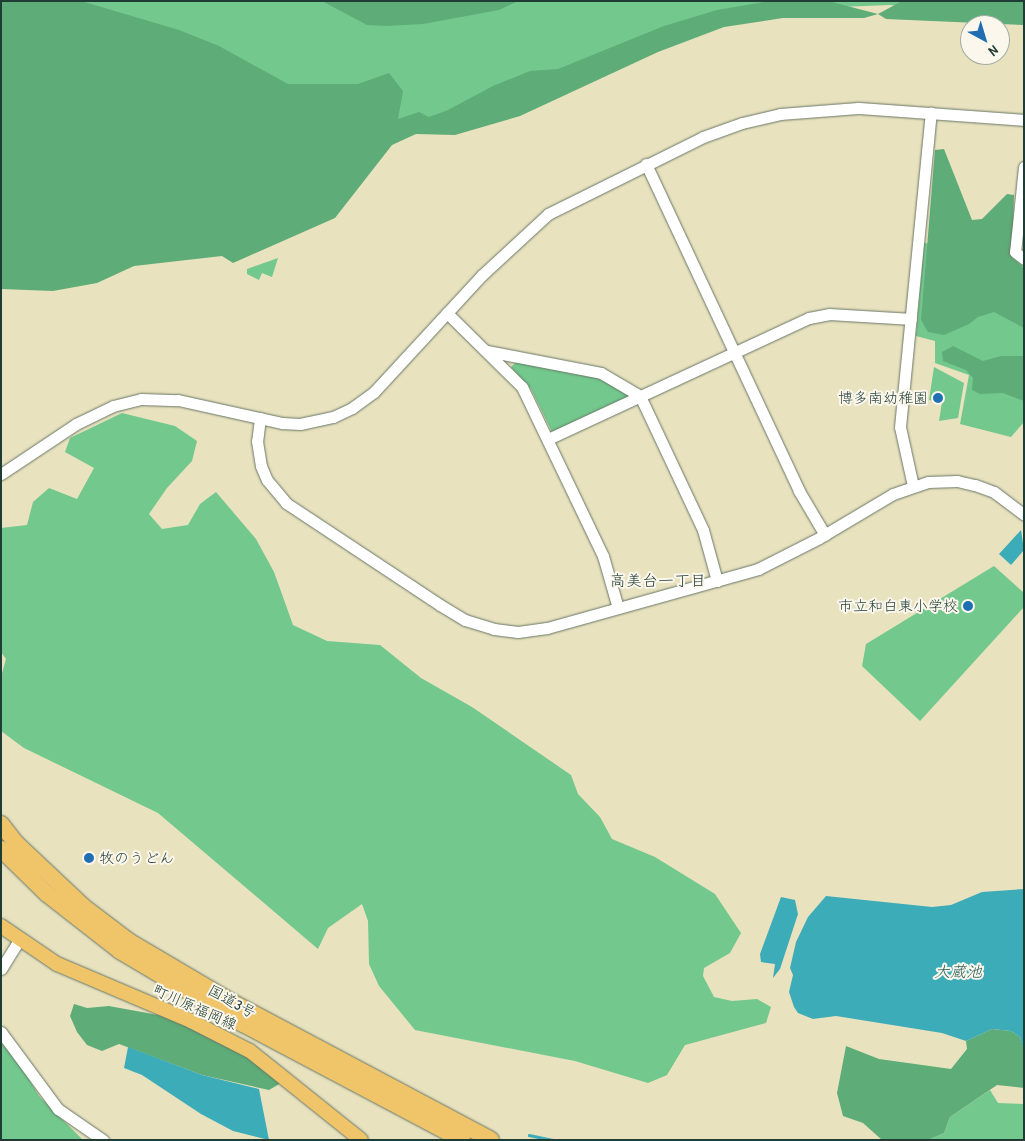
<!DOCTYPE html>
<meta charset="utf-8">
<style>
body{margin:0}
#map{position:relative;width:1025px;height:1141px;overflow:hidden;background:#e9e2bf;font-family:"Patrick Hand","Klee One",sans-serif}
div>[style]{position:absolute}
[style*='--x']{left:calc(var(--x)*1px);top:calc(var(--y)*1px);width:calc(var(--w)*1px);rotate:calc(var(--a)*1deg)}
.green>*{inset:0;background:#73c88d}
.forest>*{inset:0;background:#5eac78}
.water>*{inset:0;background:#3dacb9}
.stream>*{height:2.5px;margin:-1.25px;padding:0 1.25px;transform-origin:1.25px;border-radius:1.25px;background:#3dacb9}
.roads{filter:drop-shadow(0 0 1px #667765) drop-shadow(0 0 1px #667765)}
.minor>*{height:11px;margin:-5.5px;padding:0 5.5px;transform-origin:5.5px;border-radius:5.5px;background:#fff}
.major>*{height:14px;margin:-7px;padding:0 7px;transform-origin:7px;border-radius:7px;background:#f0c469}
.highway>*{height:16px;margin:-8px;padding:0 8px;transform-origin:8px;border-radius:8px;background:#f0c469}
.dots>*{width:14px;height:14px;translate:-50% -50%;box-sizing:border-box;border:2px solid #fbf7ec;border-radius:50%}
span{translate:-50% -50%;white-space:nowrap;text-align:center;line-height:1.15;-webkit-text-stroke:4px #fbf7ec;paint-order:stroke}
.poi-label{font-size:15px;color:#1f3d34}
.right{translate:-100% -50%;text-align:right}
.left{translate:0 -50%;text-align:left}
.street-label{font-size:15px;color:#1f3d34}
.neighbourhood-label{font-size:16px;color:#1f3d34}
.water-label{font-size:16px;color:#285e5c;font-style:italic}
.frame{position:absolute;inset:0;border:2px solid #1f3d34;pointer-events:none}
.north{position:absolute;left:960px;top:15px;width:50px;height:50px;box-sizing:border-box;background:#fbf7ec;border:1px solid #a3ada2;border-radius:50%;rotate:141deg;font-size:14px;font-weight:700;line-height:20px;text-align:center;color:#1f3d34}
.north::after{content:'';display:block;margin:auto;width:18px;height:22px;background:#1f6fb2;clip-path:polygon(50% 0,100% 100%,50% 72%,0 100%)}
</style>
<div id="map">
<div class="green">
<i style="clip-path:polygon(56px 1px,1024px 1px,1024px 15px,890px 5px,736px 11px,471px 125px,349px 128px)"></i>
<i style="clip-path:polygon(924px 243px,1010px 252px,1024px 265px,1024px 422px,1011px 437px,960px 424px,969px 375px,935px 363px,935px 341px,916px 336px)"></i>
<i style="clip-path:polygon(278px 258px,272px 277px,262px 273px,259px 280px,247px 274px,247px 269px)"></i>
<i style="clip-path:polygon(516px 362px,603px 379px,628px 393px,628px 397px,552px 432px,531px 389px,511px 367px)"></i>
<i style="clip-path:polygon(934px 367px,964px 383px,958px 418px,939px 421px,942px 402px,929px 400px)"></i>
<i style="clip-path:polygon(122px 413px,175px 426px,197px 441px,192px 461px,167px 488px,149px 514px,162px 529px,188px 525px,200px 504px,216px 492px,256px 539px,274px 572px,293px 625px,327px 641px,380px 645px,421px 678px,472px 707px,571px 775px,578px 794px,600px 817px,612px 839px,655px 857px,715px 894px,741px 933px,730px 953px,704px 968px,703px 976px,714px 997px,732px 1001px,757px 999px,771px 1007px,766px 1023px,685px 1045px,667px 1075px,648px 1083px,575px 1061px,415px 1030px,379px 986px,369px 964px,368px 921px,362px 904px,328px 928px,318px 949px,158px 813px,24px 748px,1px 731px,1px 677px,6px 659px,1px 652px,1px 528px,27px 525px,33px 502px,49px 488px,77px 499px,94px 468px,65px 452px,70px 438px)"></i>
<i style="clip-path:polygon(994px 566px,1024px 593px,1024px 607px,920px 721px,862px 666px,866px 644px)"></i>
<i style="clip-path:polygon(1px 1042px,23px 1069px,39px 1096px,83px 1140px,1px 1140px)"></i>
<i style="clip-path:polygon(990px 1090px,998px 1103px,1024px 1104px,1024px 1140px,928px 1140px,944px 1133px,950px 1117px)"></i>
</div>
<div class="forest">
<i style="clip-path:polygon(1px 1px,81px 1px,179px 30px,219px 46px,288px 84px,358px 84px,389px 73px,403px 91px,398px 119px,419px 112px,429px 117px,448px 110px,493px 86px,530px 71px,558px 69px,664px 26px,717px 10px,770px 1px,828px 1px,878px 14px,902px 1px,1024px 1px,1024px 25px,886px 19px,878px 14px,864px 18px,783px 18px,724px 27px,658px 52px,520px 116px,455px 135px,416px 134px,392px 145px,335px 218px,233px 263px,222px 256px,134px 266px,97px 283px,53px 291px,1px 289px)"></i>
<i style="clip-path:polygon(322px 1px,518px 1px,499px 10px,423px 24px,387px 26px,367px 25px)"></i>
<i style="clip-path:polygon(944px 149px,972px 220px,982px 219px,1007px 194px,1014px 195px,1012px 258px,1024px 269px,1024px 328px,994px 312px,978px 317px,969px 324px,944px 335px,928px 332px,921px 320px,935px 150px)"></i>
<i style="clip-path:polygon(953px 346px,983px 361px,1001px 356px,1024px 356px,1024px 401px,1003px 393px,980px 394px,972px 390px,973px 378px,966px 370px,943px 361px,942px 352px)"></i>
<i style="clip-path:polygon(74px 1004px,87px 1008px,109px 1006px,169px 1017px,261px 1064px,281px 1083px,269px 1090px,202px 1075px,119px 1044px,102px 1051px,87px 1045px,77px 1032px,70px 1016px)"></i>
<i style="clip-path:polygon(992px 1029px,1011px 1031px,1020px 1037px,1024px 1050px,1024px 1088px,997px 1085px,950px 1117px,944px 1133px,928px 1140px,882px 1140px,863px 1123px,843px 1116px,837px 1093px,846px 1046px,879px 1059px,951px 1069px,967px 1049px,966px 1041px)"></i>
</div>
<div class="water">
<i style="clip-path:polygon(1021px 530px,1024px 550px,1011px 565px,999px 554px)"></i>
<i style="clip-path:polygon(1024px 889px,1024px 1052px,1020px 1037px,1011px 1031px,992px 1029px,966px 1041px,942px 1033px,836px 1016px,813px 1019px,798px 1013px,794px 1007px,789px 992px,793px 975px,790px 968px,796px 942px,808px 917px,826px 896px,932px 907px,951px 905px,982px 892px)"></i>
<i style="clip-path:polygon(781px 897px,795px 900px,798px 914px,780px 969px,773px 978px,775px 964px,761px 962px,760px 954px)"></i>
<i style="clip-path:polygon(128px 1047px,202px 1075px,259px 1089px,269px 1140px,233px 1131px,201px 1114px,142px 1075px,124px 1068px)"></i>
</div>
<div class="stream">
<i style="--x:529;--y:1135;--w:24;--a:12"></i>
</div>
<div class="roads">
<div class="minor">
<i style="--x:646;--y:164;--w:361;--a:64.9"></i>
<i style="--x:799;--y:491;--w:51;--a:59.4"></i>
<i style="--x:1024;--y:167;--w:85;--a:96"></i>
<i style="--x:1015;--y:252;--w:11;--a:38"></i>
<i style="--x:447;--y:313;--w:105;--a:44.6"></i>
<i style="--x:522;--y:387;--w:187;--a:64.4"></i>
<i style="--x:603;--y:556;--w:54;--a:73.9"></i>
<i style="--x:487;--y:351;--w:116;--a:10.9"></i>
<i style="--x:601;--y:373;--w:45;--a:30.5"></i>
<i style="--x:640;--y:396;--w:148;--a:64.8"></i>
<i style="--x:703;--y:530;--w:53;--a:74.6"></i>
<i style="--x:260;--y:418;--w:23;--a:97"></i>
<i style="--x:257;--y:441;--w:25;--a:81"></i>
<i style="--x:261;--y:466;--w:15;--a:67"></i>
<i style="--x:267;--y:480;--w:30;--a:50"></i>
<i style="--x:286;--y:503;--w:185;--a:33.5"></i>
<i style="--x:440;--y:605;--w:29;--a:31"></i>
<i style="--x:465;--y:620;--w:30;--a:17"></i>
<i style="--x:494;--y:629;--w:24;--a:7"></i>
<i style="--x:518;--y:632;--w:29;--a:-8"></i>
<i style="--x:547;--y:628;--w:219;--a:-15.6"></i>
<i style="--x:758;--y:569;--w:68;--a:-26.9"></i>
<i style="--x:819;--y:538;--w:86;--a:-30.7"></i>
<i style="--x:893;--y:494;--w:37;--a:-19"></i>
<i style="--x:928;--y:482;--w:29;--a:-2"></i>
<i style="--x:957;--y:481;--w:18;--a:13"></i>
<i style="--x:975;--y:485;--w:20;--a:20"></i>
<i style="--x:994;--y:492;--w:38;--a:37"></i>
<i style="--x:548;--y:439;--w:288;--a:-24.9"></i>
<i style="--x:809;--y:318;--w:21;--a:-11"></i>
<i style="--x:830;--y:314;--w:81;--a:3.5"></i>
<i style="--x:1;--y:474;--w:90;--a:-33.7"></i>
<i style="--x:76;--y:424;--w:41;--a:-25.9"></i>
<i style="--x:113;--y:406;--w:29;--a:-14"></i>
<i style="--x:141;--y:399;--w:37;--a:2"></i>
<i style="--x:178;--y:400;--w:107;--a:12.5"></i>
<i style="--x:282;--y:423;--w:18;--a:3"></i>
<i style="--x:300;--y:424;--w:34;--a:-12"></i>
<i style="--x:333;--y:417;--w:21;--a:-25"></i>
<i style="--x:352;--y:408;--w:27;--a:-36"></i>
<i style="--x:374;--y:392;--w:159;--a:-47.3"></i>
<i style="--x:482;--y:275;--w:90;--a:-42.7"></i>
<i style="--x:548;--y:214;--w:173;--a:-26.4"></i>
<i style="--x:703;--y:137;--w:41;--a:-19.7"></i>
<i style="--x:742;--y:123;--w:39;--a:-13"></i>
<i style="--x:780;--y:114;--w:78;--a:-4.4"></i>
<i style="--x:858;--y:108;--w:166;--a:4.1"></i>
<i style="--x:913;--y:486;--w:60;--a:-102.4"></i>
<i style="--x:900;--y:427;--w:316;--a:-84.4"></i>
<i style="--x:1;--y:969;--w:34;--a:-58"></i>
<i style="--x:1;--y:1032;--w:96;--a:53.5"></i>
<i style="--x:58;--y:1109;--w:55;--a:34.6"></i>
</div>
<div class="major">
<i style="--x:1;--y:926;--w:68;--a:34.2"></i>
<i style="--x:57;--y:964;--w:146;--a:23"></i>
<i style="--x:191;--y:1021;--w:66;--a:27"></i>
<i style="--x:250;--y:1051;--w:142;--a:38.7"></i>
</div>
<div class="highway">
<i style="--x:1;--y:824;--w:24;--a:52"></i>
<i style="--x:16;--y:843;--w:93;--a:43.3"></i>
<i style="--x:84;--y:907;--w:58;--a:37.3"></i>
<i style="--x:130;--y:942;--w:118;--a:30.5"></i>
<i style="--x:232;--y:1002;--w:293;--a:28"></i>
<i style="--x:1;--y:849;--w:64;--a:44.4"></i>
<i style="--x:47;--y:894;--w:93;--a:38"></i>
<i style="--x:120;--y:951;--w:143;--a:30.7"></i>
<i style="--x:243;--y:1024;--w:248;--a:27.9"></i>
</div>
</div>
<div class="dots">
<i style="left:938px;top:398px;background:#1f6fb2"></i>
<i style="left:968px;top:606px;background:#1f6fb2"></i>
<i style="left:89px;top:858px;background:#1f6fb2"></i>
</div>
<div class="poi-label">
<span class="right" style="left:928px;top:398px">博多南幼稚園</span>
<span class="right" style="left:958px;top:606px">市立和白東小学校</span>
<span class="left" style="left:99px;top:858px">牧のうどん</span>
</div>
<div class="street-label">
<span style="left:232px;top:1001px;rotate:29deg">国道3号</span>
<span style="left:195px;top:1007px;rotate:24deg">町川原福岡線</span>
</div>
<div class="neighbourhood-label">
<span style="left:658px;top:580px">高美台一丁目</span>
</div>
<div class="water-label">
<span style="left:958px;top:971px">大蔵池</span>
</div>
<div class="frame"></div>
<div class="north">N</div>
</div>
